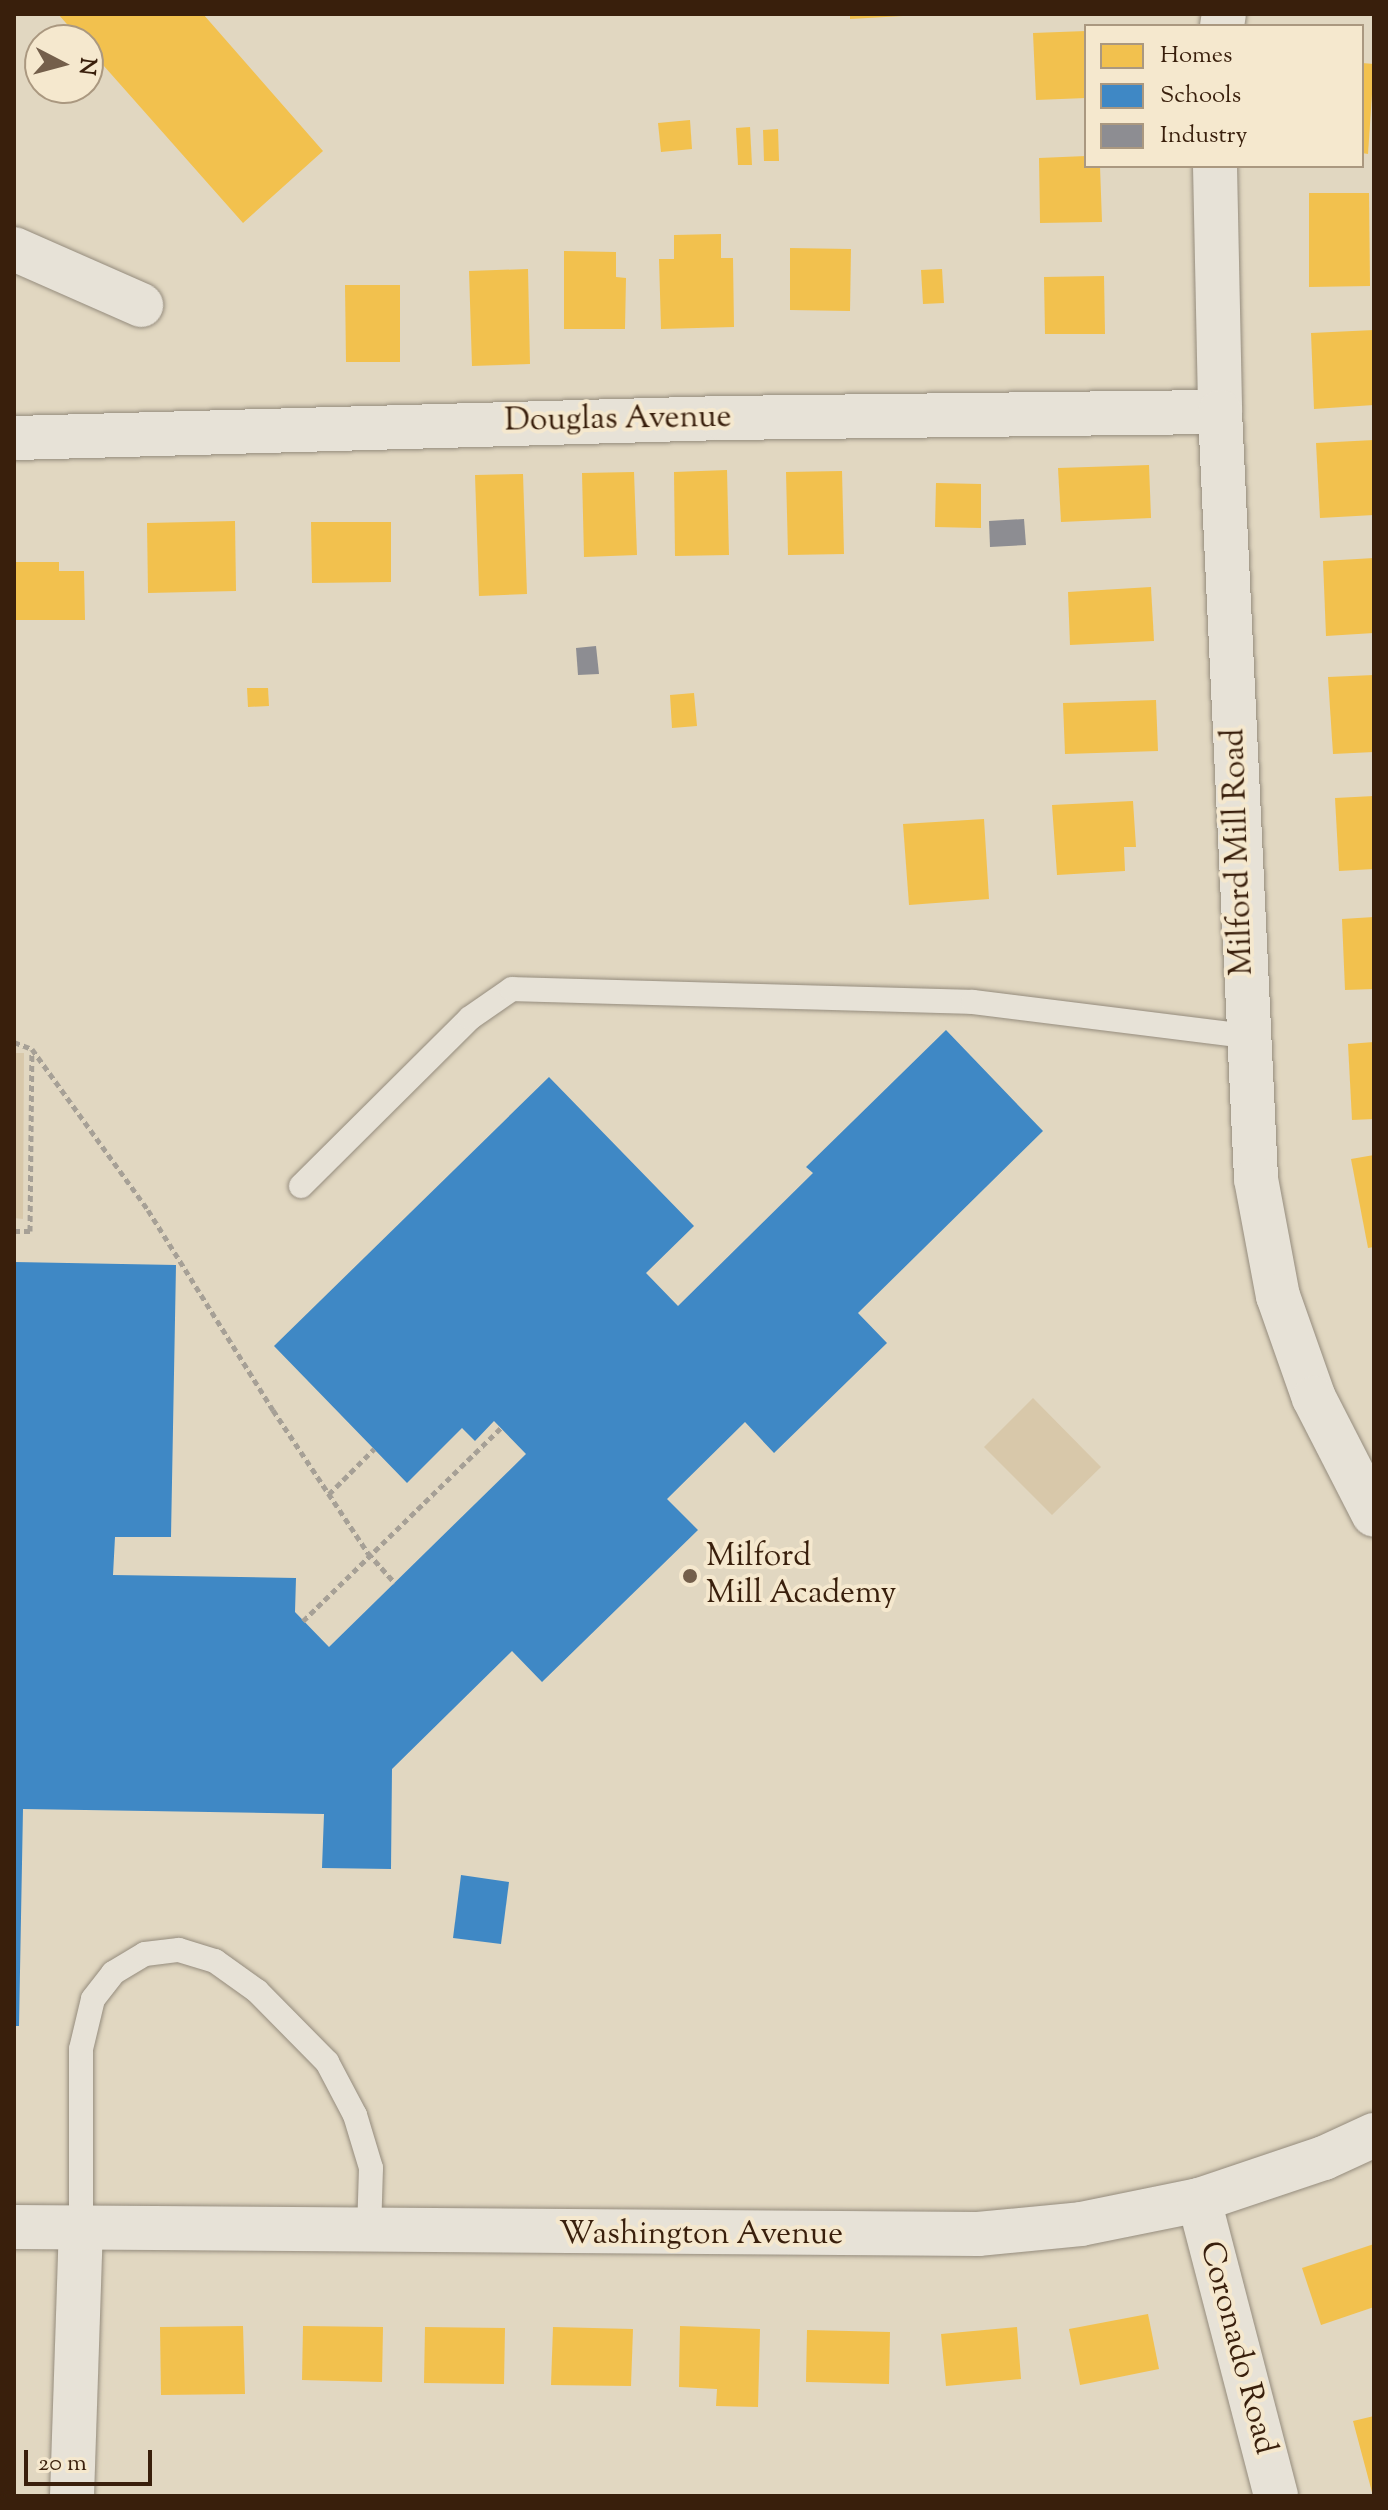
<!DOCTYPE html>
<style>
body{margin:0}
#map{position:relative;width:1388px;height:2510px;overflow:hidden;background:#e1d7c1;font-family:"Sorts Mill Goudy",serif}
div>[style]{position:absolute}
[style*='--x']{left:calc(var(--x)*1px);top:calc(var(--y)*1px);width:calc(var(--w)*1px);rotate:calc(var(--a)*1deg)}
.green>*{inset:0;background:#d8c8aa}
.homes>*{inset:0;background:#f2c14e}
.schools>*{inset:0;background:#3f88c5}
.industry>*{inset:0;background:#8d8d92}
.path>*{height:5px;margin-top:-2.5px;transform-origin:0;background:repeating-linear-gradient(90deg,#a6a096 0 6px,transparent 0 10px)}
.roads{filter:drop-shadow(0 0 2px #958c7d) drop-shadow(0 0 2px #958c7d)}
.service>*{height:24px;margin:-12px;padding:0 12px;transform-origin:12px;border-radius:12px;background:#e7e2d7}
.minor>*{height:44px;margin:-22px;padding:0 22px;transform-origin:22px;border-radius:22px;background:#e7e2d7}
.secondary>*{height:44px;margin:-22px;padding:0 22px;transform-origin:22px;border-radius:22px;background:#e7e2d7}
.dots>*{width:22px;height:22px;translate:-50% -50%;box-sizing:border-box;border:4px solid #f5e8ce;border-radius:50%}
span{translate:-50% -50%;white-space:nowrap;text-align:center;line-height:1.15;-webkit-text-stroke:8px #f5e8ce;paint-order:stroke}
.street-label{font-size:32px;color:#391f0c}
.poi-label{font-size:32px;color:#391f0c}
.left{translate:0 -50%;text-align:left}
.frame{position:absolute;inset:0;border:16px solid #391f0c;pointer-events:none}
.legend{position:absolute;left:1084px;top:24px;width:280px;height:144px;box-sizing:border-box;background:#f5e8ce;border:2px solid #aa9880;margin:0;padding:10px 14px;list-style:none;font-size:24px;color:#391f0c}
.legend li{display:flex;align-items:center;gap:16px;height:40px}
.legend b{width:40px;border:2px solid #aa9880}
.north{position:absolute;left:24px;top:24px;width:80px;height:80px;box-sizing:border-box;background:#f5e8ce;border:2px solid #aa9880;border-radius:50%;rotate:96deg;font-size:22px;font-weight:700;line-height:32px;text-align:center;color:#391f0c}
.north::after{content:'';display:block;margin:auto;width:28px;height:36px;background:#745f4b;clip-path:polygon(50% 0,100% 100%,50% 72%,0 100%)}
.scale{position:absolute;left:24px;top:2450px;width:128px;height:36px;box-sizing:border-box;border:4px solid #391f0c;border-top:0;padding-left:10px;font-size:24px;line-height:28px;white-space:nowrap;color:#391f0c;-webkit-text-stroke:6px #f5e8ce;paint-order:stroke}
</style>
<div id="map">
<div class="green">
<i style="clip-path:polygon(14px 1053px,24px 1053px,23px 1219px,14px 1218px)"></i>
<i style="clip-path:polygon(1033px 1398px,1101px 1467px,1052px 1515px,984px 1447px)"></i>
</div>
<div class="homes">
<i style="clip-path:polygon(58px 14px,203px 14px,323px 151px,243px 223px,88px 48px,88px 40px,81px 40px)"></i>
<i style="clip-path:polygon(850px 14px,903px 14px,903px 16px,850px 19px)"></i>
<i style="clip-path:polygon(1086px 31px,1086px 98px,1036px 100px,1033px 33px)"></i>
<i style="clip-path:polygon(1362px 63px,1374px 64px,1368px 154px,1362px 153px)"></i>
<i style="clip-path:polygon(690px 120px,692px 149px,661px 152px,658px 123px)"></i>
<i style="clip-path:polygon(750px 127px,752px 165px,738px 165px,736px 128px)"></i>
<i style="clip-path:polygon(778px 129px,779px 161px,764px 161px,763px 130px)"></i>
<i style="clip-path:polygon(1086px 156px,1086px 166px,1100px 166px,1102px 222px,1040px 223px,1039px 158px)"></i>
<i style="clip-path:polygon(1309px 193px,1369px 193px,1370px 286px,1309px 287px)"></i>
<i style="clip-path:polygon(721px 234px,721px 258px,733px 258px,734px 327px,661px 329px,659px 259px,674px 259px,674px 235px)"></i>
<i style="clip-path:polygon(790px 248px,851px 249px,850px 311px,790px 310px)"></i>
<i style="clip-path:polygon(564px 251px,616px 252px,616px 277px,626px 278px,625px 329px,564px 329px)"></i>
<i style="clip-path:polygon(528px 269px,530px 364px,472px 366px,469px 271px)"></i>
<i style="clip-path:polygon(942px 269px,944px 303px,923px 304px,921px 270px)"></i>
<i style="clip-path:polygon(1104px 276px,1105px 334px,1045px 334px,1044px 277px)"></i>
<i style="clip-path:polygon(345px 285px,400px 285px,400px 362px,346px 362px)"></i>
<i style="clip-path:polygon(1374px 330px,1374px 405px,1314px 409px,1311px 333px)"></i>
<i style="clip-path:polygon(1374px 440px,1374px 515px,1320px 518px,1316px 443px)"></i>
<i style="clip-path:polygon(1149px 465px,1151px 518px,1061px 522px,1058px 468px)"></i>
<i style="clip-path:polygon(727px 470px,729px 555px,675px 556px,674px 472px)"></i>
<i style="clip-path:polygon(842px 471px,844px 554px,788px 555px,786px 472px)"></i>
<i style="clip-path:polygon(634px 472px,637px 555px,584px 557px,582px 473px)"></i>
<i style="clip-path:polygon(523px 474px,527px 594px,479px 596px,475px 475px)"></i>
<i style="clip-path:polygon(936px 483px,981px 484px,981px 528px,935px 527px)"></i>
<i style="clip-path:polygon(235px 521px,236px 591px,148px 593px,147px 523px)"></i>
<i style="clip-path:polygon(311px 522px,391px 522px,391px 582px,312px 583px)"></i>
<i style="clip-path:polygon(1374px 558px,1374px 633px,1326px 636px,1323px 561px)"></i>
<i style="clip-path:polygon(14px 562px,59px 562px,59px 571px,84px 571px,85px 620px,14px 620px)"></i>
<i style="clip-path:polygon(1151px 587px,1154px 641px,1070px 645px,1068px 592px)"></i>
<i style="clip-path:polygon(1374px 675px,1374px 752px,1333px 754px,1328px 677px)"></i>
<i style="clip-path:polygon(247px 688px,268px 688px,269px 706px,248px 707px)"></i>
<i style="clip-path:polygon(694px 693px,697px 726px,672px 728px,670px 695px)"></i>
<i style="clip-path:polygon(1156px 700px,1158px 751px,1065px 754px,1063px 703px)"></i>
<i style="clip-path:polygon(1374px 796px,1374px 869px,1339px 871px,1335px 798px)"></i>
<i style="clip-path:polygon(1133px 801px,1136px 847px,1124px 847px,1125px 871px,1057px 875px,1052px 805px)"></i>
<i style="clip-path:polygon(984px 819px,989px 899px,909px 905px,903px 824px)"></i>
<i style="clip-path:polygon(1374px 917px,1374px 989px,1345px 990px,1342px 919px)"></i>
<i style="clip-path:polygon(1374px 1042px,1374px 1119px,1352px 1120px,1348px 1044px)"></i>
<i style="clip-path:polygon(1374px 1155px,1374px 1247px,1368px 1248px,1351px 1159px)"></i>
<i style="clip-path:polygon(1374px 2244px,1374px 2307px,1321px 2325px,1302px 2268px)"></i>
<i style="clip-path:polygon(1148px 2314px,1159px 2369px,1080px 2385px,1069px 2329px)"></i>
<i style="clip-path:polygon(243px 2326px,245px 2394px,161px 2395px,160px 2327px)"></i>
<i style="clip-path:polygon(303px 2326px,383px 2327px,382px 2382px,302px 2380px)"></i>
<i style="clip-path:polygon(680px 2326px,760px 2329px,758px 2407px,716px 2406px,717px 2389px,679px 2387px)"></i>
<i style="clip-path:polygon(425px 2327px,505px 2328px,504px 2384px,424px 2383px)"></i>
<i style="clip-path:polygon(553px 2327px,633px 2329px,631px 2386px,551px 2385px)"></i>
<i style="clip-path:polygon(1017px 2327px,1021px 2379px,946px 2386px,941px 2334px)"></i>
<i style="clip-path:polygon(807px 2330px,890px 2332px,889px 2384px,806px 2382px)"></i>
<i style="clip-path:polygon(1374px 2416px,1374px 2496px,1373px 2496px,1353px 2421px)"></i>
</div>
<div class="schools">
<i style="clip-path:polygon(946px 1030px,1043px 1131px,858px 1313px,887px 1343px,774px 1453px,745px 1422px,667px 1499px,698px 1530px,542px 1682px,512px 1651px,392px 1769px,391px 1869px,322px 1868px,324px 1814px,23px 1809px,19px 2026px,14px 2026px,14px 1262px,176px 1265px,171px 1537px,115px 1537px,113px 1575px,296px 1578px,295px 1612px,329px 1647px,526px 1454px,494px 1421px,475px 1441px,462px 1428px,407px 1483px,274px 1346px,549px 1077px,694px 1226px,646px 1273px,678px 1306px,813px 1173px,806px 1167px)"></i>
<i style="clip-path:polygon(461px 1875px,509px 1882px,501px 1944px,453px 1938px)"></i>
</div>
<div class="industry">
<i style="clip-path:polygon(1024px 519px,1026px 545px,990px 547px,989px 521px)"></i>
<i style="clip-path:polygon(596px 646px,599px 674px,578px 675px,576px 648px)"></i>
</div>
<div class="path">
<i style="--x:14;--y:1042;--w:19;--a:21"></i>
<i style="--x:32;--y:1049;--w:198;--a:54.2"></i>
<i style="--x:148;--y:1210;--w:236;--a:58"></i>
<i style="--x:273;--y:1410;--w:172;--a:56.4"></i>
<i style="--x:368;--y:1553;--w:40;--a:48"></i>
<i style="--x:14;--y:1231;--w:16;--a:0"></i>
<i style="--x:30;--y:1231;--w:181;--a:-89.4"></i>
<i style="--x:329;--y:1494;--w:64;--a:-45"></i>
<i style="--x:303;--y:1621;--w:277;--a:-44.3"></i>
</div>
<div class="roads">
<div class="service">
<i style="--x:301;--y:1186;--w:238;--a:-44.8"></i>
<i style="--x:470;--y:1018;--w:51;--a:-34.6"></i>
<i style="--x:512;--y:989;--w:461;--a:1.6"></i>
<i style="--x:973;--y:1002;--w:275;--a:7.1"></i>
<i style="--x:81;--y:2228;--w:179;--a:-90"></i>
<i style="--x:81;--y:2049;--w:51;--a:-76.5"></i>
<i style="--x:93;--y:1999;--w:33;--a:-52"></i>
<i style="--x:113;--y:1973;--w:37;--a:-31"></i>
<i style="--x:145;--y:1954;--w:34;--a:-7"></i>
<i style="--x:179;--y:1950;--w:38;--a:17"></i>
<i style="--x:215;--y:1961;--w:52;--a:35.5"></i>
<i style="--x:257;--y:1991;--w:100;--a:45.4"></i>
<i style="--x:327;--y:2062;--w:60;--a:62.2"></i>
<i style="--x:355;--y:2115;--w:55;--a:73.2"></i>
<i style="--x:371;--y:2168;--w:64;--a:91.8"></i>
</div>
<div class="minor">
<i style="--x:14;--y:249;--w:139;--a:23.8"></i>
<i style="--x:16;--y:438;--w:707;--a:-1.62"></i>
<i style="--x:723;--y:418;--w:497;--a:-0.7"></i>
<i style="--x:1199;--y:2200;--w:306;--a:75.4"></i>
<i style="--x:72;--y:2496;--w:268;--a:-88.1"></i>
</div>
<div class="secondary">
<i style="--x:1222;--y:26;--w:12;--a:-81"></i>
<i style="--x:1215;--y:166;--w:246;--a:88.8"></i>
<i style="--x:1220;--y:412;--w:768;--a:87.31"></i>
<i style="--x:1256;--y:1179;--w:119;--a:79.4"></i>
<i style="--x:1278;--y:1296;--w:108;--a:70.6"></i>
<i style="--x:1314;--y:1398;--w:131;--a:62.9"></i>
<i style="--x:14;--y:2227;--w:964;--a:0.42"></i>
<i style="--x:978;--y:2234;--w:103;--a:-5.5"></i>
<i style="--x:1081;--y:2224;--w:120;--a:-11.5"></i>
<i style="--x:1199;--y:2200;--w:132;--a:-18.6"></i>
<i style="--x:1324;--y:2158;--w:55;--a:-24.7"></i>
</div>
</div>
<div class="dots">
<i style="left:690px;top:1576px;background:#745f4b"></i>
</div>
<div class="street-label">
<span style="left:618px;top:420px;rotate:-1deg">Douglas Avenue</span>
<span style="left:1239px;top:852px;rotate:-92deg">Milford Mill Road</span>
<span style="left:701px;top:2235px">Washington Avenue</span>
<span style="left:1237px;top:2348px;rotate:75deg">Coronado Road</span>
</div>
<div class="poi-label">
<span class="left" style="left:706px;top:1576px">Milford<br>Mill Academy</span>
</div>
<div class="frame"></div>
<ul class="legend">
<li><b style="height:22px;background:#f2c14e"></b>Homes</li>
<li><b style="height:22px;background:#3f88c5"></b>Schools</li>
<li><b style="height:22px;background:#8d8d92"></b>Industry</li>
</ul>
<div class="north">N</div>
<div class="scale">20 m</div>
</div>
